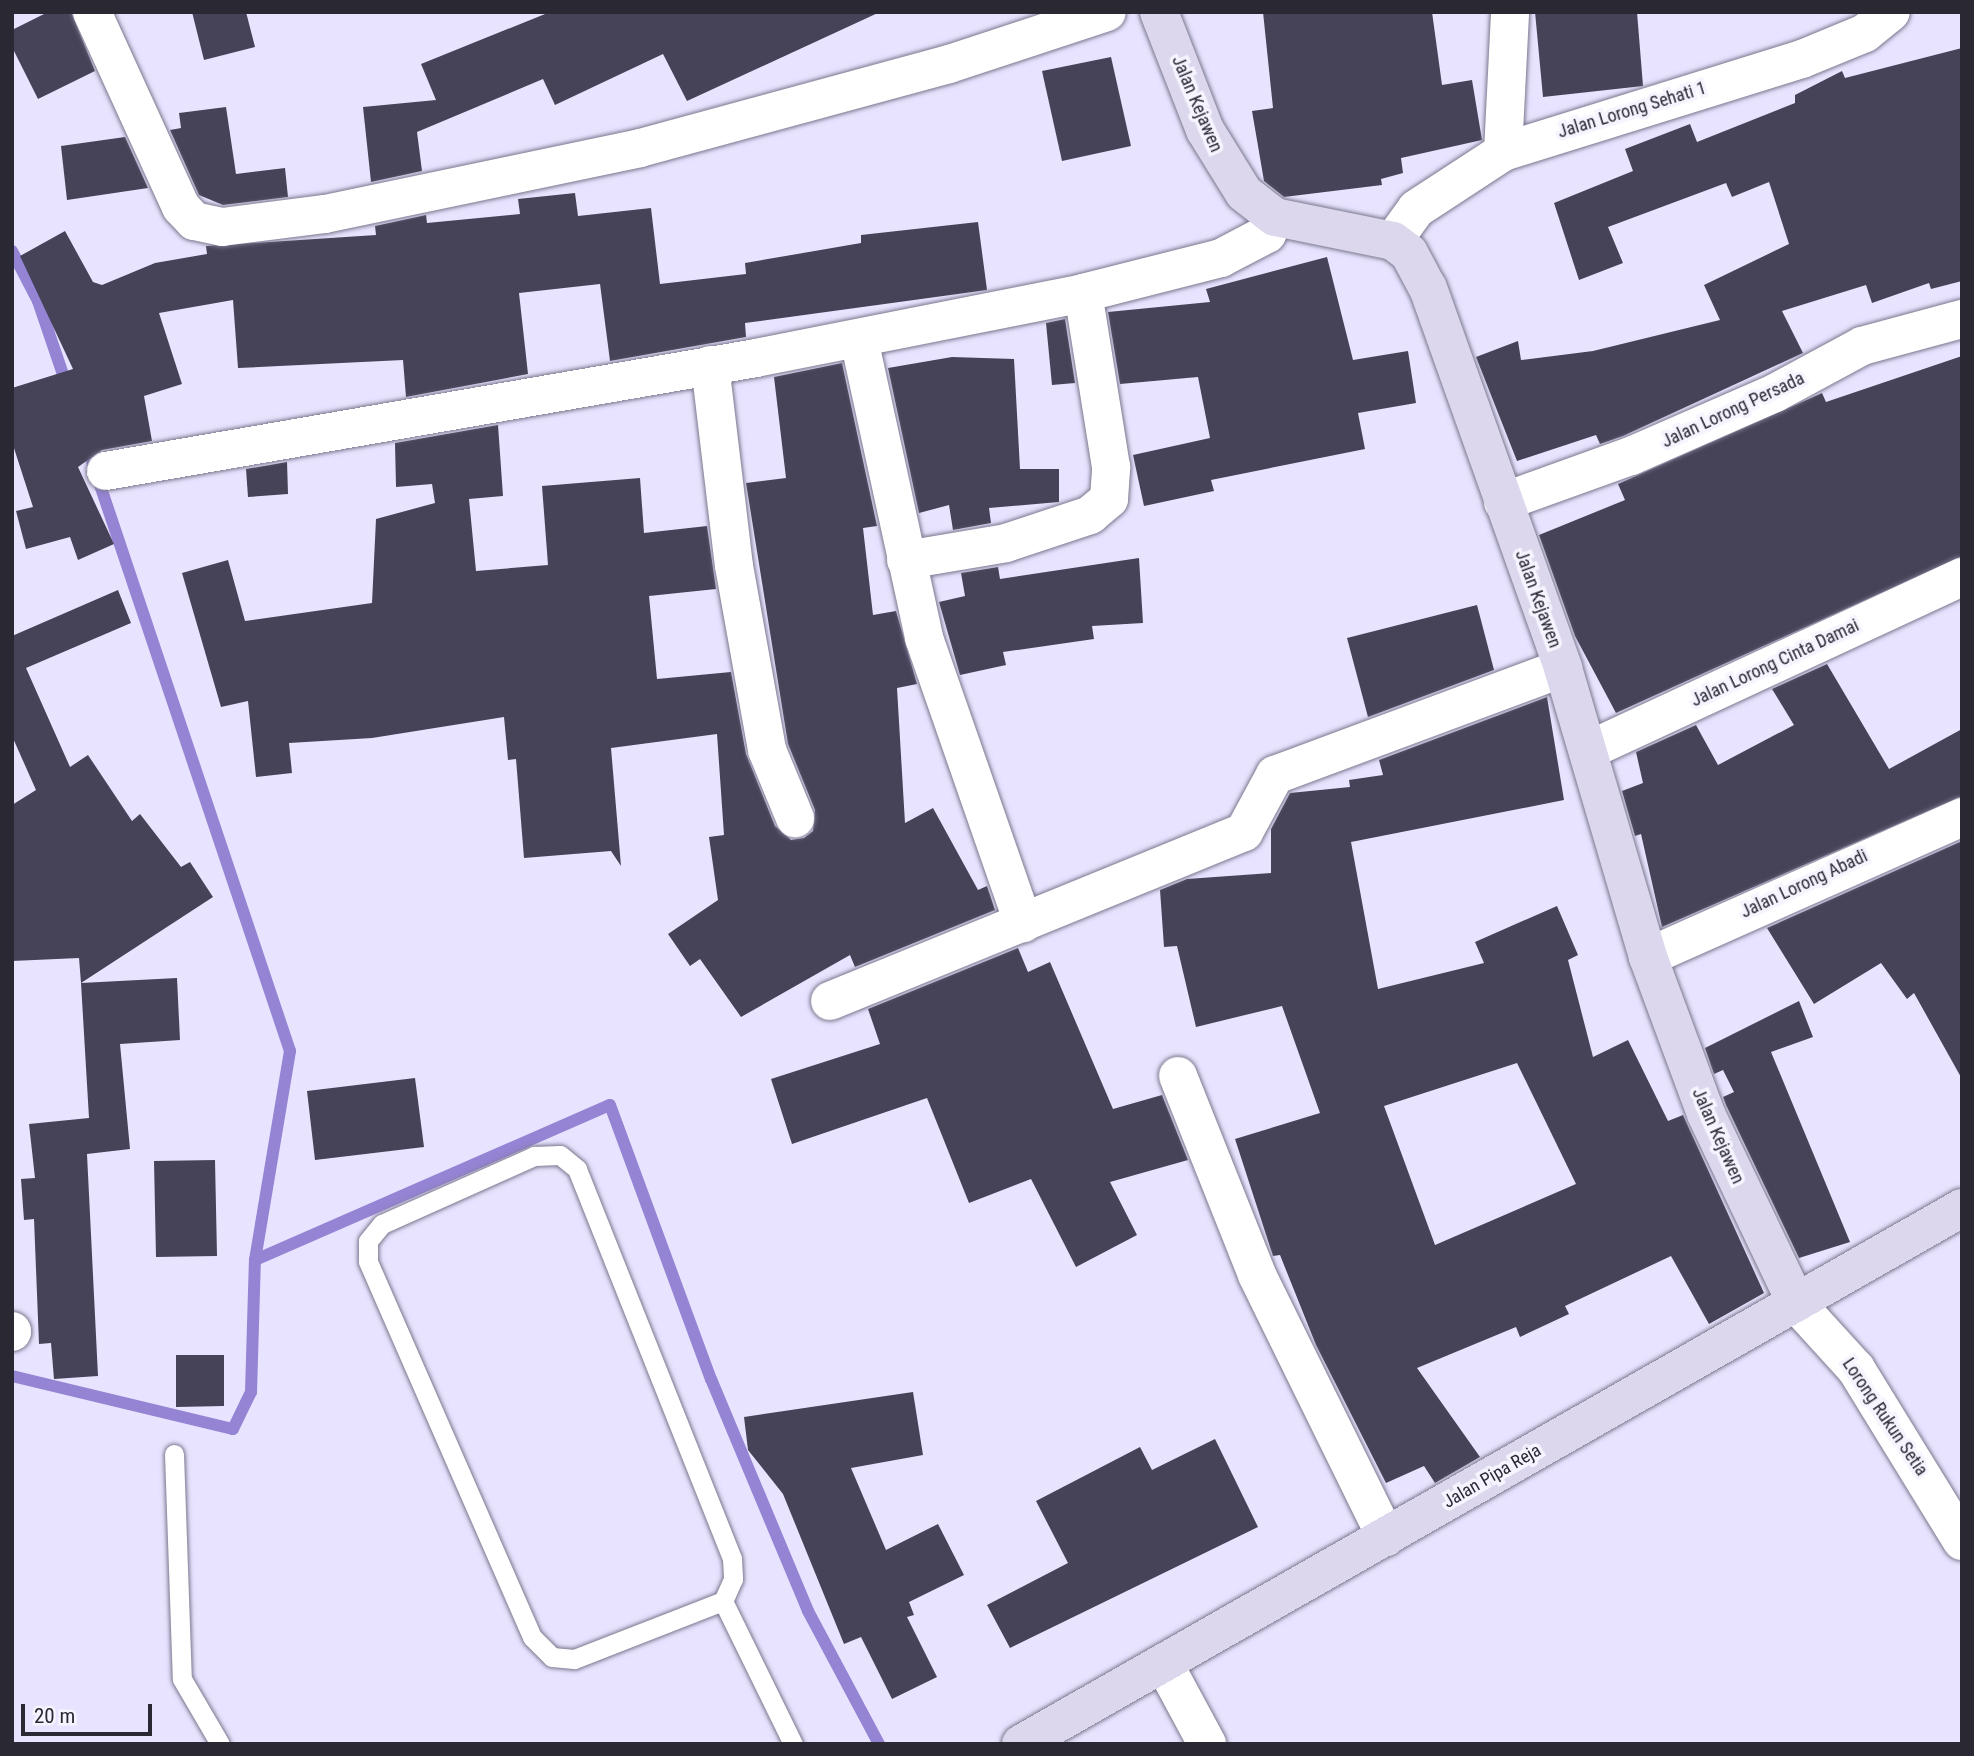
<!DOCTYPE html>
<style>
body{margin:0}
#map{position:relative;width:1974px;height:1756px;overflow:hidden;background:#e8e4ff;font-family:"Roboto Condensed",sans-serif}
div>[style]{position:absolute}
[style*='--x']{left:calc(var(--x)*1px);top:calc(var(--y)*1px);width:calc(var(--w)*1px);rotate:calc(var(--a)*1deg)}
.stream>*{height:12px;margin:-6px;padding:0 6px;transform-origin:6px;border-radius:6px;background:#9584d3}
.building>*{inset:0;background:#464358}
.roads{filter:drop-shadow(0 0 2px #7a778e) drop-shadow(0 0 2px #7a778e)}
.lane>*{height:19px;margin:-9.5px;padding:0 9.5px;transform-origin:9.5px;border-radius:9.5px;background:#fff}
.street>*{height:38px;margin:-19px;padding:0 19px;transform-origin:19px;border-radius:19px;background:#fff}
.secondary>*{height:38px;margin:-19px;padding:0 19px;transform-origin:19px;border-radius:19px;background:#dcd7ec}
span{translate:-50% -50%;white-space:nowrap;text-align:center;line-height:1.15;-webkit-text-stroke:7px #f5f4ff;paint-order:stroke}
.street-label{font-size:18px;color:#2a2933}
.frame{position:absolute;inset:0;border:14px solid #2a2933;pointer-events:none}
.scale{position:absolute;left:21px;top:1704px;width:131px;height:32px;box-sizing:border-box;border:4px solid #2a2933;border-top:0;padding-left:9px;font-size:21px;line-height:24px;white-space:nowrap;color:#2a2933;-webkit-text-stroke:5px #f5f4ff;paint-order:stroke}
</style>
<div id="map">
<div class="stream">
<i style="--x:12;--y:251;--w:56;--a:62.5"></i>
<i style="--x:38;--y:301;--w:90;--a:71.2"></i>
<i style="--x:255;--y:1260;--w:387;--a:-23.6"></i>
<i style="--x:610;--y:1105;--w:292;--a:69.8"></i>
<i style="--x:711;--y:1379;--w:251;--a:67.3"></i>
<i style="--x:808;--y:1611;--w:151;--a:61.9"></i>
<i style="--x:12;--y:1376;--w:227;--a:13.5"></i>
<i style="--x:233;--y:1429;--w:41;--a:-64.1"></i>
<i style="--x:251;--y:1392;--w:132;--a:-88.3"></i>
<i style="--x:255;--y:1260;--w:212;--a:-80.5"></i>
<i style="--x:290;--y:1051;--w:641;--a:-108.55"></i>
</div>
<div class="building">
<i style="clip-path:polygon(48px 12px,71px 12px,95px 71px,38px 99px,12px 47px,12px 30px)"></i>
<i style="clip-path:polygon(192px 12px,246px 12px,255px 47px,204px 60px)"></i>
<i style="clip-path:polygon(550px 12px,880px 12px,687px 101px,663px 54px,555px 105px,543px 79px,417px 132px,422px 171px,371px 182px,363px 107px,436px 100px,421px 64px)"></i>
<i style="clip-path:polygon(1263px 12px,1432px 12px,1442px 85px,1472px 80px,1482px 140px,1401px 158px,1403px 173px,1381px 179px,1382px 185px,1284px 197px,1264px 181px,1252px 111px,1273px 108px)"></i>
<i style="clip-path:polygon(1535px 12px,1637px 12px,1643px 86px,1543px 97px)"></i>
<i style="clip-path:polygon(1962px 48px,1962px 281px,1931px 289px,1929px 283px,1872px 303px,1866px 285px,1782px 311px,1803px 353px,1623px 436px,1600px 444px,1596px 435px,1517px 461px,1476px 357px,1518px 341px,1521px 360px,1593px 351px,1720px 320px,1704px 285px,1789px 244px,1769px 182px,1732px 197px,1726px 183px,1608px 227px,1623px 263px,1579px 280px,1554px 203px,1633px 171px,1625px 149px,1690px 124px,1697px 142px,1795px 103px,1795px 95px,1842px 71px,1845px 78px)"></i>
<i style="clip-path:polygon(1111px 57px,1131px 146px,1062px 161px,1042px 71px)"></i>
<i style="clip-path:polygon(226px 107px,236px 174px,285px 168px,288px 197px,223px 205px,199px 195px,170px 130px,181px 128px,179px 113px)"></i>
<i style="clip-path:polygon(125px 137px,148px 188px,67px 200px,61px 146px)"></i>
<i style="clip-path:polygon(575px 193px,578px 216px,651px 208px,660px 284px,746px 274px,745px 263px,861px 243px,861px 235px,978px 222px,987px 290px,745px 323px,746px 337px,610px 361px,600px 284px,519px 293px,528px 374px,406px 397px,403px 360px,238px 368px,233px 300px,159px 313px,182px 384px,144px 396px,152px 441px,102px 450px,78px 467px,114px 544px,78px 560px,70px 537px,26px 549px,16px 511px,33px 507px,12px 442px,12px 388px,73px 369px,20px 256px,65px 231px,93px 282px,102px 285px,155px 263px,207px 254px,206px 246px,376px 235px,375px 226px,426px 215px,427px 223px,520px 214px,518px 199px)"></i>
<i style="clip-path:polygon(1327px 257px,1353px 360px,1408px 351px,1416px 403px,1358px 413px,1365px 449px,1211px 480px,1214px 491px,1144px 506px,1133px 455px,1210px 438px,1198px 377px,1120px 384px,1108px 312px,1210px 302px,1206px 289px)"></i>
<i style="clip-path:polygon(1065px 319px,1075px 383px,1052px 385px,1046px 323px)"></i>
<i style="clip-path:polygon(1962px 356px,1962px 556px,1616px 713px,1575px 636px,1539px 535px,1625px 500px,1618px 484px,1822px 393px,1826px 402px)"></i>
<i style="clip-path:polygon(952px 357px,1014px 359px,1020px 469px,1059px 469px,1059px 502px,989px 508px,991px 523px,953px 530px,949px 505px,919px 513px,888px 368px)"></i>
<i style="clip-path:polygon(842px 363px,877px 526px,863px 528px,873px 615px,896px 611px,917px 684px,897px 688px,905px 823px,933px 808px,978px 890px,987px 886px,995px 910px,855px 967px,850px 955px,741px 1017px,700px 959px,690px 966px,668px 934px,718px 900px,709px 837px,724px 835px,717px 734px,611px 748px,621px 866px,611px 851px,524px 858px,516px 759px,508px 760px,504px 717px,372px 738px,289px 743px,292px 773px,256px 777px,248px 701px,221px 707px,182px 573px,228px 560px,245px 621px,372px 603px,376px 519px,435px 503px,432px 484px,396px 487px,395px 443px,498px 425px,503px 496px,469px 499px,476px 571px,548px 565px,542px 486px,640px 478px,644px 533px,707px 526px,716px 589px,649px 596px,657px 679px,731px 672px,746px 754px,775px 826px,791px 840px,804px 838px,813px 831px,815px 810px,788px 744px,746px 483px,786px 478px,774px 377px)"></i>
<i style="clip-path:polygon(287px 462px,288px 494px,248px 497px,246px 469px)"></i>
<i style="clip-path:polygon(1139px 558px,1143px 623px,1092px 626px,1094px 639px,1003px 652px,1006px 665px,960px 675px,939px 602px,965px 596px,961px 573px,998px 567px,1000px 579px)"></i>
<i style="clip-path:polygon(118px 590px,131px 623px,26px 668px,70px 767px,88px 755px,132px 821px,140px 814px,181px 867px,190px 862px,213px 897px,81px 983px,79px 958px,12px 961px,12px 805px,36px 790px,12px 736px,12px 636px)"></i>
<i style="clip-path:polygon(1477px 605px,1494px 670px,1368px 717px,1347px 638px)"></i>
<i style="clip-path:polygon(1827px 664px,1889px 769px,1962px 729px,1962px 796px,1662px 927px,1641px 834px,1635px 836px,1622px 791px,1643px 783px,1636px 752px,1696px 725px,1718px 765px,1794px 725px,1772px 689px)"></i>
<i style="clip-path:polygon(evenodd,1547px 697px,1564px 800px,1351px 842px,1378px 989px,1484px 963px,1475px 942px,1557px 906px,1578px 955px,1568px 960px,1593px 1057px,1628px 1040px,1668px 1121px,1683px 1115px,1764px 1293px,1709px 1324px,1671px 1256px,1565px 1306px,1569px 1314px,1520px 1337px,1516px 1327px,1417px 1368px,1480px 1457px,1435px 1483px,1424px 1466px,1386px 1483px,1316px 1345px,1280px 1255px,1273px 1256px,1235px 1139px,1320px 1113px,1282px 1006px,1196px 1027px,1177px 946px,1164px 947px,1160px 890px,1187px 879px,1271px 873px,1271px 829px,1290px 793px,1350px 787px,1349px 780px,1383px 775px,1379px 760px,1547px 697px,1517px 1063px,1576px 1184px,1435px 1245px,1384px 1106px,1517px 1063px)"></i>
<i style="clip-path:polygon(1962px 841px,1962px 1079px,1914px 993px,1907px 999px,1881px 963px,1814px 1004px,1767px 928px)"></i>
<i style="clip-path:polygon(1018px 948px,1028px 972px,1050px 962px,1113px 1109px,1162px 1095px,1188px 1160px,1110px 1182px,1137px 1235px,1076px 1267px,1031px 1179px,969px 1203px,927px 1098px,792px 1144px,771px 1079px,880px 1044px,868px 1009px)"></i>
<i style="clip-path:polygon(177px 978px,180px 1040px,120px 1044px,130px 1149px,87px 1154px,98px 1376px,54px 1379px,51px 1343px,39px 1344px,34px 1219px,24px 1220px,21px 1179px,35px 1178px,29px 1124px,89px 1118px,81px 983px)"></i>
<i style="clip-path:polygon(1799px 1001px,1813px 1037px,1771px 1052px,1850px 1242px,1799px 1258px,1726px 1105px,1723px 1097px,1734px 1092px,1723px 1070px,1714px 1074px,1705px 1048px)"></i>
<i style="clip-path:polygon(415px 1078px,424px 1147px,315px 1160px,307px 1091px)"></i>
<i style="clip-path:polygon(215px 1160px,217px 1256px,156px 1257px,154px 1161px)"></i>
<i style="clip-path:polygon(176px 1355px,224px 1355px,224px 1406px,176px 1407px)"></i>
<i style="clip-path:polygon(913px 1392px,923px 1455px,851px 1468px,886px 1550px,938px 1524px,964px 1575px,909px 1602px,914px 1615px,907px 1617px,937px 1677px,892px 1699px,861px 1637px,844px 1644px,783px 1494px,748px 1450px,744px 1417px)"></i>
<i style="clip-path:polygon(1215px 1439px,1258px 1527px,1010px 1648px,987px 1605px,1068px 1563px,1036px 1501px,1140px 1447px,1152px 1470px)"></i>
</div>
<div class="roads">
<div class="lane">
<i style="--x:174;--y:1454;--w:225;--a:88"></i>
<i style="--x:182;--y:1679;--w:75;--a:59.7"></i>
<i style="--x:723;--y:1601;--w:160;--a:158.7"></i>
<i style="--x:574;--y:1659;--w:22;--a:-175"></i>
<i style="--x:552;--y:1657;--w:28;--a:-135"></i>
<i style="--x:532;--y:1637;--w:410;--a:-113.6"></i>
<i style="--x:368;--y:1261;--w:20;--a:-90"></i>
<i style="--x:368;--y:1241;--w:22;--a:-51"></i>
<i style="--x:382;--y:1224;--w:167;--a:-24.1"></i>
<i style="--x:534;--y:1156;--w:26;--a:-2"></i>
<i style="--x:560;--y:1155;--w:22;--a:39"></i>
<i style="--x:577;--y:1169;--w:419;--a:68.3"></i>
<i style="--x:732;--y:1558;--w:21;--a:87"></i>
<i style="--x:733;--y:1579;--w:24;--a:114"></i>
<i style="--x:723;--y:1601;--w:159;--a:63.9"></i>
</div>
<div class="street">
<i style="--x:92;--y:12;--w:214;--a:65.5"></i>
<i style="--x:181;--y:207;--w:19;--a:47"></i>
<i style="--x:194;--y:221;--w:29;--a:12"></i>
<i style="--x:222;--y:227;--w:104;--a:-7.2"></i>
<i style="--x:325;--y:214;--w:322;--a:-11.8"></i>
<i style="--x:640;--y:148;--w:320;--a:-15.2"></i>
<i style="--x:949;--y:64;--w:166;--a:-18.2"></i>
<i style="--x:1503;--y:152;--w:140;--a:-87.1"></i>
<i style="--x:1393;--y:241;--w:39;--a:-54"></i>
<i style="--x:1416;--y:209;--w:104;--a:-33.2"></i>
<i style="--x:1503;--y:152;--w:313;--a:-17.3"></i>
<i style="--x:1802;--y:59;--w:68;--a:-22.4"></i>
<i style="--x:1865;--y:33;--w:33;--a:-39"></i>
<i style="--x:859;--y:339;--w:306;--a:77.7"></i>
<i style="--x:924;--y:638;--w:302;--a:70.8"></i>
<i style="--x:710;--y:365;--w:202;--a:83.2"></i>
<i style="--x:734;--y:566;--w:187;--a:79.8"></i>
<i style="--x:767;--y:750;--w:74;--a:67.6"></i>
<i style="--x:106;--y:471;--w:660;--a:-9.86"></i>
<i style="--x:756;--y:358;--w:333;--a:-11.2"></i>
<i style="--x:1083;--y:293;--w:142;--a:-14.2"></i>
<i style="--x:1221;--y:258;--w:52;--a:-27.6"></i>
<i style="--x:1267;--y:234;--w:19;--a:-65"></i>
<i style="--x:1503;--y:502;--w:136;--a:-19.8"></i>
<i style="--x:1631;--y:456;--w:157;--a:-23.6"></i>
<i style="--x:1775;--y:393;--w:99;--a:-28.4"></i>
<i style="--x:1862;--y:346;--w:104;--a:-15.1"></i>
<i style="--x:906;--y:560;--w:101;--a:-9.6"></i>
<i style="--x:1006;--y:543;--w:89;--a:-18.4"></i>
<i style="--x:1090;--y:515;--w:25;--a:-40"></i>
<i style="--x:1109;--y:499;--w:32;--a:-86"></i>
<i style="--x:1111;--y:467;--w:176;--a:-99.1"></i>
<i style="--x:1589;--y:750;--w:411;--a:-24.9"></i>
<i style="--x:1648;--y:957;--w:344;--a:-24"></i>
<i style="--x:830;--y:1001;--w:447;--a:-22.2"></i>
<i style="--x:1244;--y:832;--w:65;--a:-61.5"></i>
<i style="--x:1275;--y:775;--w:307;--a:-20.4"></i>
<i style="--x:1178;--y:1076;--w:214;--a:68.3"></i>
<i style="--x:1257;--y:1275;--w:292;--a:63.8"></i>
<i style="--x:1796;--y:1303;--w:89;--a:47.7"></i>
<i style="--x:1856;--y:1369;--w:202;--a:58.4"></i>
<i style="--x:12;--y:1331;--w:1;--a:90"></i>
<i style="--x:1164;--y:1664;--w:91;--a:61.7"></i>
</div>
<div class="secondary">
<i style="--x:1159;--y:12;--w:127;--a:68.7"></i>
<i style="--x:1205;--y:130;--w:74;--a:58.2"></i>
<i style="--x:1244;--y:193;--w:39;--a:38"></i>
<i style="--x:1275;--y:217;--w:120;--a:11.5"></i>
<i style="--x:1393;--y:241;--w:20;--a:37"></i>
<i style="--x:1409;--y:253;--w:40;--a:62"></i>
<i style="--x:1428;--y:288;--w:403;--a:70.4"></i>
<i style="--x:1563;--y:668;--w:301;--a:73.6"></i>
<i style="--x:1648;--y:957;--w:167;--a:69.7"></i>
<i style="--x:1706;--y:1114;--w:209;--a:64.5"></i>
<i style="--x:1021;--y:1744;--w:1083;--a:-29.67"></i>
</div>
</div>
<div class="street-label">
<span style="left:1197px;top:104px;rotate:67deg">Jalan Kejawen</span>
<span style="left:1632px;top:110px;rotate:-17deg">Jalan Lorong Sehati 1</span>
<span style="left:1733px;top:410px;rotate:-25deg">Jalan Lorong Persada</span>
<span style="left:1538px;top:599px;rotate:70deg">Jalan Kejawen</span>
<span style="left:1775px;top:663px;rotate:-25deg">Jalan Lorong Cinta Damai</span>
<span style="left:1804px;top:884px;rotate:-25deg">Jalan Lorong Abadi</span>
<span style="left:1718px;top:1136px;rotate:66deg">Jalan Kejawen</span>
<span style="left:1885px;top:1417px;rotate:56deg">Lorong Rukun Setia</span>
<span style="left:1492px;top:1476px;rotate:-30deg">Jalan Pipa Reja</span>
</div>
<div class="frame"></div>
<div class="scale">20 m</div>
</div>
